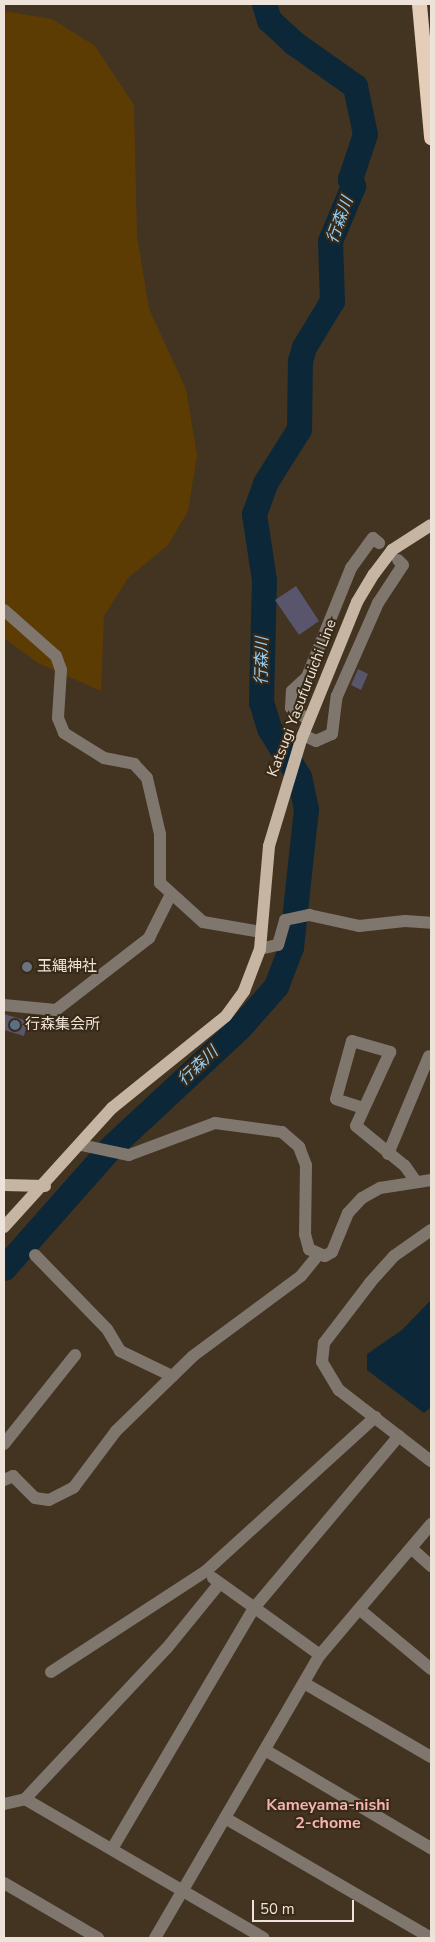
<!DOCTYPE html>
<meta charset="utf-8">
<style>
body{margin:0}
#map{position:relative;width:435px;height:1942px;overflow:hidden;background:#423421;font-family:"Nunito Sans","Noto Sans JP",sans-serif}
div>[style]{position:absolute}
[style*='--x']{left:calc(var(--x)*1px);top:calc(var(--y)*1px);width:calc(var(--w)*1px);rotate:calc(var(--a)*1deg)}
.green>*{inset:0;background:#5d3c04}
.water>*{inset:0;background:#0c2737}
.river>*{height:25px;margin:-12.5px;padding:0 12.5px;transform-origin:12.5px;border-radius:12.5px;background:#0c2737}
.building>*{inset:0;background:#59556c}
.minor>*{height:12px;margin:-6px;padding:0 6px;transform-origin:6px;border-radius:6px;background:#7f766e}
.major>*{height:12px;margin:-6px;padding:0 6px;transform-origin:6px;border-radius:6px;background:#c7b5a4}
.highway>*{height:15px;margin:-7.5px;padding:0 7.5px;transform-origin:7.5px;border-radius:7.5px;background:#e4cdb9}
.dots>*{width:14px;height:14px;translate:-50% -50%;box-sizing:border-box;border:2px solid #382a17;border-radius:50%}
span{translate:-50% -50%;white-space:nowrap;text-align:center;line-height:1.15;-webkit-text-stroke:4px #382a17;paint-order:stroke}
.street-label{font-size:15px;color:#ede3d8}
.poi-label{font-size:15px;color:#ede3d8}
.left{translate:0 -50%;text-align:left}
.water-label{font-size:16px;color:#92cff7;font-style:italic}
.neighbourhood-label{font-size:16px;color:#f6b2b3;font-weight:700}
.frame{position:absolute;inset:0;border:5px solid #ede3d8;pointer-events:none}
.scale{position:absolute;left:252px;top:1900px;width:102px;height:22px;box-sizing:border-box;border:2px solid #ede3d8;border-top:0;padding-left:6px;font-size:15px;line-height:18px;white-space:nowrap;color:#ede3d8;-webkit-text-stroke:4px #382a17;paint-order:stroke}
</style>
<div id="map">
<div class="green">
<i style="clip-path:polygon(4px 11px,52px 19px,95px 46px,134px 105px,137px 236px,149px 309px,186px 389px,197px 455px,188px 511px,168px 545px,128px 578px,104px 616px,101px 691px,38px 663px,4px 638px)"></i>
</div>
<div class="water">
<i style="clip-path:polygon(431px 1300px,431px 1407px,424px 1413px,367px 1370px,367px 1354px,402px 1330px)"></i>
</div>
<div class="river">
<i style="--x:4;--y:1268;--w:162;--a:-48.5"></i>
<i style="--x:111;--y:1147;--w:176;--a:-42.9"></i>
<i style="--x:240;--y:1027;--w:55;--a:-48.7"></i>
<i style="--x:276;--y:986;--w:42;--a:-69"></i>
<i style="--x:291;--y:947;--w:139;--a:-83.8"></i>
<i style="--x:306;--y:809;--w:33;--a:-102"></i>
<i style="--x:299;--y:777;--w:57;--a:-121.5"></i>
<i style="--x:269;--y:728;--w:27;--a:-107"></i>
<i style="--x:261;--y:702;--w:122;--a:-88.6"></i>
<i style="--x:264;--y:580;--w:67;--a:-98.6"></i>
<i style="--x:254;--y:514;--w:33;--a:-70"></i>
<i style="--x:265;--y:483;--w:64;--a:-57.8"></i>
<i style="--x:299;--y:429;--w:68;--a:-89.2"></i>
<i style="--x:300;--y:361;--w:15;--a:-74"></i>
<i style="--x:304;--y:347;--w:54;--a:-58.7"></i>
<i style="--x:332;--y:301;--w:60;--a:-91.9"></i>
<i style="--x:330;--y:241;--w:60;--a:-67.3"></i>
<i style="--x:353;--y:186;--w:8;--a:-113"></i>
<i style="--x:350;--y:179;--w:47;--a:-71.6"></i>
<i style="--x:365;--y:134;--w:49;--a:-101.8"></i>
<i style="--x:355;--y:86;--w:75;--a:-144.8"></i>
<i style="--x:294;--y:43;--w:34;--a:-137"></i>
<i style="--x:269;--y:20;--w:17;--a:-107"></i>
</div>
<div class="building">
<i style="clip-path:polygon(296px 586px,319px 621px,299px 635px,275px 600px)"></i>
<i style="clip-path:polygon(358px 669px,368px 674px,361px 690px,351px 685px)"></i>
<i style="clip-path:polygon(4px 1014px,28px 1021px,24px 1036px,4px 1030px)"></i>
</div>
<div class="minor">
<i style="--x:4;--y:610;--w:69;--a:41.5"></i>
<i style="--x:56;--y:656;--w:15;--a:70"></i>
<i style="--x:61;--y:670;--w:48;--a:93.6"></i>
<i style="--x:58;--y:718;--w:16;--a:68"></i>
<i style="--x:64;--y:733;--w:47;--a:32"></i>
<i style="--x:104;--y:758;--w:31;--a:11"></i>
<i style="--x:134;--y:764;--w:19;--a:47"></i>
<i style="--x:147;--y:778;--w:57;--a:76.9"></i>
<i style="--x:160;--y:834;--w:49;--a:90"></i>
<i style="--x:160;--y:883;--w:58;--a:42.2"></i>
<i style="--x:203;--y:922;--w:59;--a:9.8"></i>
<i style="--x:309;--y:720;--w:22;--a:-146"></i>
<i style="--x:291;--y:708;--w:17;--a:-87"></i>
<i style="--x:292;--y:691;--w:21;--a:-43"></i>
<i style="--x:307;--y:677;--w:118;--a:-68"></i>
<i style="--x:351;--y:568;--w:37;--a:-54"></i>
<i style="--x:373;--y:538;--w:8;--a:40"></i>
<i style="--x:303;--y:735;--w:14;--a:25"></i>
<i style="--x:316;--y:741;--w:17;--a:-24"></i>
<i style="--x:332;--y:734;--w:38;--a:-83"></i>
<i style="--x:337;--y:696;--w:102;--a:-66.2"></i>
<i style="--x:378;--y:603;--w:45;--a:-56.7"></i>
<i style="--x:403;--y:565;--w:7;--a:-135"></i>
<i style="--x:260;--y:949;--w:18;--a:-13"></i>
<i style="--x:278;--y:945;--w:26;--a:-74"></i>
<i style="--x:285;--y:920;--w:25;--a:-12"></i>
<i style="--x:309;--y:915;--w:51;--a:12.4"></i>
<i style="--x:359;--y:926;--w:46;--a:-6.2"></i>
<i style="--x:405;--y:921;--w:26;--a:4"></i>
<i style="--x:4;--y:1005;--w:52;--a:5.5"></i>
<i style="--x:56;--y:1010;--w:118;--a:-37.7"></i>
<i style="--x:149;--y:938;--w:49;--a:-63.4"></i>
<i style="--x:363;--y:1108;--w:28;--a:-162"></i>
<i style="--x:336;--y:1099;--w:60;--a:-74.6"></i>
<i style="--x:352;--y:1041;--w:40;--a:16"></i>
<i style="--x:390;--y:1052;--w:81;--a:114.7"></i>
<i style="--x:356;--y:1126;--w:63;--a:39.2"></i>
<i style="--x:405;--y:1166;--w:19;--a:55"></i>
<i style="--x:81;--y:1145;--w:49;--a:11.8"></i>
<i style="--x:129;--y:1155;--w:92;--a:-20.4"></i>
<i style="--x:215;--y:1123;--w:68;--a:7.7"></i>
<i style="--x:282;--y:1132;--w:23;--a:41"></i>
<i style="--x:299;--y:1147;--w:19;--a:69"></i>
<i style="--x:306;--y:1165;--w:69;--a:90.8"></i>
<i style="--x:305;--y:1234;--w:16;--a:75"></i>
<i style="--x:309;--y:1249;--w:17;--a:24"></i>
<i style="--x:325;--y:1256;--w:8;--a:-30"></i>
<i style="--x:332;--y:1252;--w:42;--a:-67.7"></i>
<i style="--x:348;--y:1213;--w:21;--a:-47"></i>
<i style="--x:362;--y:1198;--w:21;--a:-29"></i>
<i style="--x:380;--y:1188;--w:52;--a:-8.9"></i>
<i style="--x:388;--y:1154;--w:106;--a:-67.3"></i>
<i style="--x:431;--y:1230;--w:45;--a:144.9"></i>
<i style="--x:394;--y:1256;--w:36;--a:132"></i>
<i style="--x:370;--y:1283;--w:76;--a:127.5"></i>
<i style="--x:324;--y:1343;--w:19;--a:96"></i>
<i style="--x:322;--y:1362;--w:33;--a:59"></i>
<i style="--x:339;--y:1390;--w:116;--a:37.7"></i>
<i style="--x:35;--y:1255;--w:103;--a:45.8"></i>
<i style="--x:107;--y:1329;--w:26;--a:59"></i>
<i style="--x:120;--y:1351;--w:58;--a:25.7"></i>
<i style="--x:4;--y:1444;--w:114;--a:-51.4"></i>
<i style="--x:4;--y:1480;--w:10;--a:-24"></i>
<i style="--x:13;--y:1476;--w:31;--a:45"></i>
<i style="--x:35;--y:1498;--w:14;--a:8"></i>
<i style="--x:49;--y:1500;--w:28;--a:-27"></i>
<i style="--x:74;--y:1487;--w:70;--a:-53.1"></i>
<i style="--x:116;--y:1431;--w:107;--a:-44.2"></i>
<i style="--x:193;--y:1356;--w:134;--a:-36.5"></i>
<i style="--x:301;--y:1276;--w:27;--a:-51"></i>
<i style="--x:411;--y:1548;--w:27;--a:42"></i>
<i style="--x:213;--y:1578;--w:132;--a:35.7"></i>
<i style="--x:359;--y:1609;--w:94;--a:39.8"></i>
<i style="--x:51;--y:1672;--w:185;--a:-33.1"></i>
<i style="--x:206;--y:1571;--w:229;--a:-42.3"></i>
<i style="--x:304;--y:1683;--w:147;--a:30.2"></i>
<i style="--x:265;--y:1750;--w:193;--a:30.6"></i>
<i style="--x:25;--y:1799;--w:276;--a:30.2"></i>
<i style="--x:4;--y:1804;--w:22;--a:-13"></i>
<i style="--x:25;--y:1799;--w:207;--a:-46.8"></i>
<i style="--x:167;--y:1648;--w:82;--a:-50.9"></i>
<i style="--x:225;--y:1818;--w:238;--a:30.2"></i>
<i style="--x:112;--y:1849;--w:280;--a:-59.5"></i>
<i style="--x:254;--y:1608;--w:225;--a:-49.9"></i>
<i style="--x:4;--y:1883;--w:109;--a:30.3"></i>
<i style="--x:155;--y:1938;--w:328;--a:-59.8"></i>
<i style="--x:320;--y:1655;--w:172;--a:-49.7"></i>
</div>
<div class="major">
<i style="--x:4;--y:1185;--w:41;--a:1.4"></i>
<i style="--x:4;--y:1227;--w:161;--a:-47.8"></i>
<i style="--x:112;--y:1108;--w:146;--a:-38.9"></i>
<i style="--x:226;--y:1016;--w:31;--a:-54"></i>
<i style="--x:244;--y:991;--w:45;--a:-69.1"></i>
<i style="--x:260;--y:949;--w:103;--a:-85"></i>
<i style="--x:269;--y:846;--w:111;--a:-73.2"></i>
<i style="--x:301;--y:740;--w:149;--a:-67.9"></i>
<i style="--x:357;--y:602;--w:33;--a:-59"></i>
<i style="--x:374;--y:574;--w:30;--a:-53"></i>
<i style="--x:392;--y:550;--w:46;--a:-32.7"></i>
</div>
<div class="highway">
<i style="--x:419;--y:4;--w:134;--a:84.8"></i>
</div>
<div class="dots">
<i style="left:27px;top:967px;background:#6b7280"></i>
<i style="left:15px;top:1025px;background:#5c6f8a"></i>
</div>
<div class="street-label">
<span style="left:302px;top:698px;rotate:-69deg">Katsugi Yasufuruichi Line</span>
</div>
<div class="poi-label">
<span class="left" style="left:37px;top:967px">玉縄神社</span>
<span class="left" style="left:25px;top:1025px">行森集会所</span>
</div>
<div class="water-label">
<span style="left:340px;top:220px;rotate:-70deg">行森川</span>
<span style="left:262px;top:661px;rotate:-89deg">行森川</span>
<span style="left:198px;top:1066px;rotate:-43deg">行森川</span>
</div>
<div class="neighbourhood-label">
<span style="left:328px;top:1814px">Kameyama-nishi<br>2-chome</span>
</div>
<div class="frame"></div>
<div class="scale">50 m</div>
</div>
